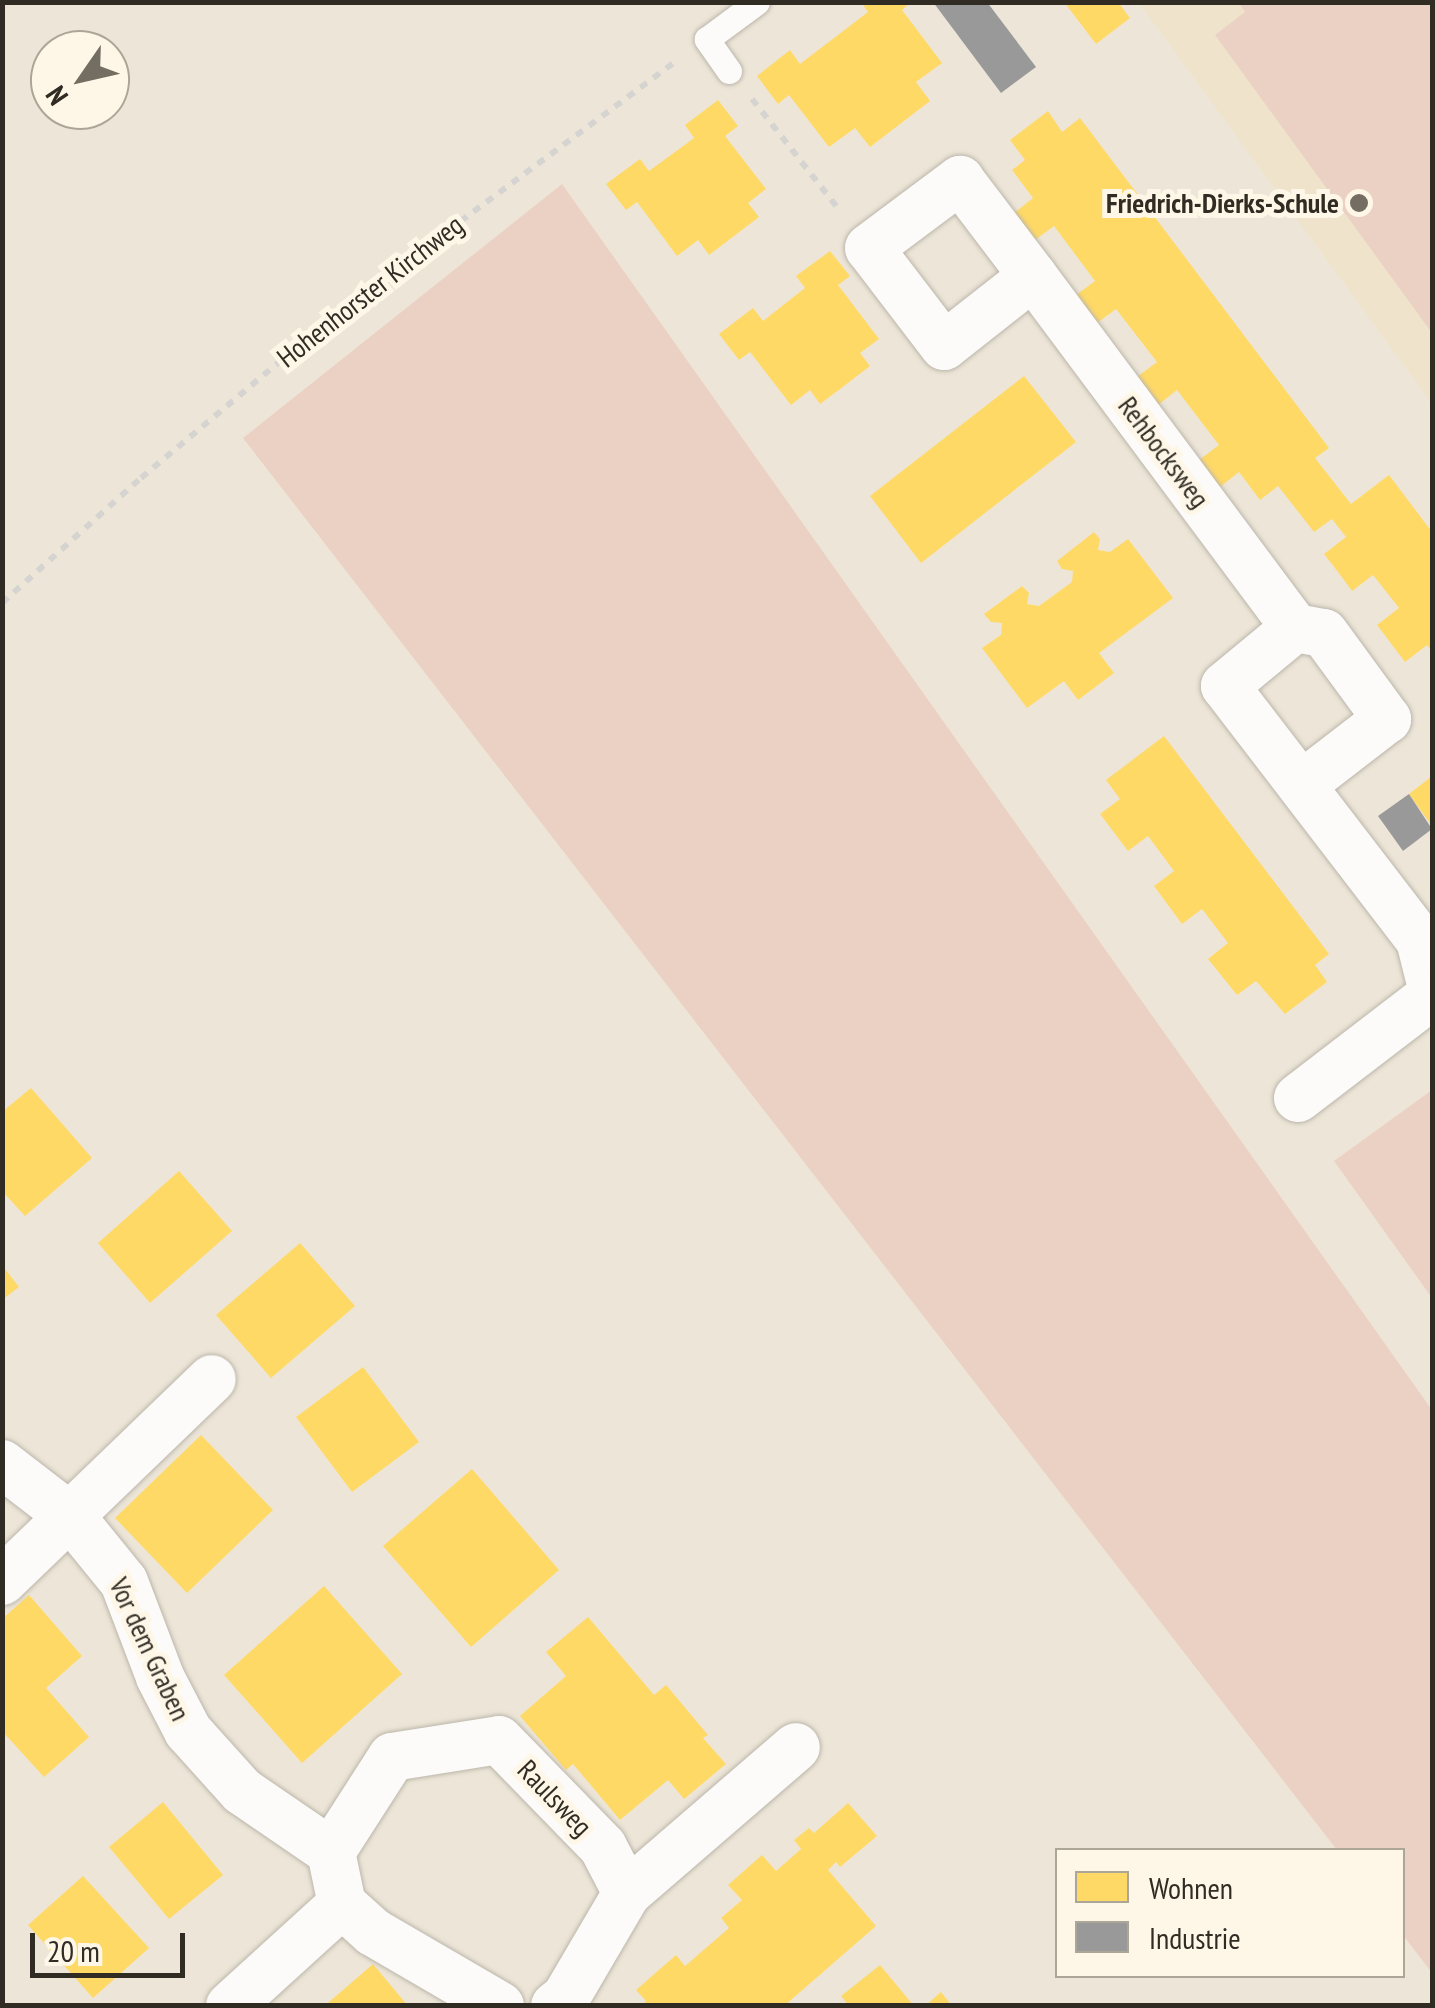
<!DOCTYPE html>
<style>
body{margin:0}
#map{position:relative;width:1435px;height:2008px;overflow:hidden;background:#ede6d8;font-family:"PT Sans Narrow",sans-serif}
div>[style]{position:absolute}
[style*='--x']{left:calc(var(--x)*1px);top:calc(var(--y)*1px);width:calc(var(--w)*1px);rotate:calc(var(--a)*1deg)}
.built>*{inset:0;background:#efe3cb}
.green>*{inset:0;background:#ebd1c4}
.homes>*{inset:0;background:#ffd966}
.industry>*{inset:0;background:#999}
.path>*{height:6px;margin-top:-3px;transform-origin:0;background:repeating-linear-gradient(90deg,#d6d4d0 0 8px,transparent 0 16px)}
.roads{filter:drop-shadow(0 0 2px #bcb6ab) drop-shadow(0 0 2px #bcb6ab)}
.service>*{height:25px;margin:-12.5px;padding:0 12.5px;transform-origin:12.5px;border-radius:12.5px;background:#fcfbf9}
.minor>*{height:48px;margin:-24px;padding:0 24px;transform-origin:24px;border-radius:24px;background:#fcfbf9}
.dots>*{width:28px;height:28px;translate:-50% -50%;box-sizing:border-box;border:5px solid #fef7e8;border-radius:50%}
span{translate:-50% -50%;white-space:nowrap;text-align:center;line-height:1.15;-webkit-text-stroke:10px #fef7e8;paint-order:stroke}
.poi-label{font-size:28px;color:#312c23;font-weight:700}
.right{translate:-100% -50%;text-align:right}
.street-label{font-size:28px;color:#312c23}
.frame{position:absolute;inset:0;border:5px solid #312c23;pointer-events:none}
.legend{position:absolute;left:1055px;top:1848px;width:350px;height:130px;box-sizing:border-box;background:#fef7e8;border:2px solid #aca699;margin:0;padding:12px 18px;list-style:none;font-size:30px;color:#312c23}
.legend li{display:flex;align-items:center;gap:20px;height:50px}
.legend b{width:50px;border:2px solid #aca699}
.north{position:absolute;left:30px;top:30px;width:100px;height:100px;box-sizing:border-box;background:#fef7e8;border:2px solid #aca699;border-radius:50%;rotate:236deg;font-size:28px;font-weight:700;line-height:40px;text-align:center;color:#312c23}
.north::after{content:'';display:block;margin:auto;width:35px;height:45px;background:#736d62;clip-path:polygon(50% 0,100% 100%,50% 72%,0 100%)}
.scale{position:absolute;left:30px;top:1933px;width:155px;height:45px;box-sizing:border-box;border:5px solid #312c23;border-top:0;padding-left:12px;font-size:30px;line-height:35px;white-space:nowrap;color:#312c23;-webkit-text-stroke:8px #fef7e8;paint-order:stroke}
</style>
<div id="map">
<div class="built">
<i style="clip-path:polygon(1139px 3px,1432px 3px,1432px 404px)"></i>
</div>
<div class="green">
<i style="clip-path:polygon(1239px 3px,1432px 3px,1432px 333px,1215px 35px,1245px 12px)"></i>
<i style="clip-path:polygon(562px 184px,1432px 1410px,1432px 1973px,1403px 1935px,1402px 1850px,1337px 1850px,243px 438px)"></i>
<i style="clip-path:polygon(1432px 1090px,1432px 1298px,1334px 1161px)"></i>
</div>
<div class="homes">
<i style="clip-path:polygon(861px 2px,911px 2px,902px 10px,942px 63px,916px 82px,930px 101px,870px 147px,855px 128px,829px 147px,789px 95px,778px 104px,757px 76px,790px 50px,800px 64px,868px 12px)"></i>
<i style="clip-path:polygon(1064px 2px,1118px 2px,1130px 18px,1096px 44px)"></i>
<i style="clip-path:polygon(718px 100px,738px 126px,725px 136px,766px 189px,748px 203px,759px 217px,709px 255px,698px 240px,677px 256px,637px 202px,626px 210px,606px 184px,640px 159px,649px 171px,694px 138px,685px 125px)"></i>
<i style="clip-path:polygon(1048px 111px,1062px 132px,1080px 118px,1329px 448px,1315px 458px,1351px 504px,1389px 475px,1432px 532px,1432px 652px,1427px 645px,1405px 662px,1377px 625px,1399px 608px,1373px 575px,1352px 591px,1338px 572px,1324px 554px,1346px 537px,1332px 519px,1314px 532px,1278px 486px,1260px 500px,1239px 472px,1220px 487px,1199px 460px,1219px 445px,1177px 390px,1158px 405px,1137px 377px,1157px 362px,1116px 309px,1097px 323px,1076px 295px,1095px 281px,1054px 226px,1035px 240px,1014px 213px,1033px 198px,1012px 170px,1025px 160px,1010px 140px)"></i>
<i style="clip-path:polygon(830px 251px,850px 276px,838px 285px,879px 339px,860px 353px,870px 366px,844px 386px,820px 404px,810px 390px,791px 405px,750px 352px,739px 360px,719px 334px,753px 308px,763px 321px,805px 288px,796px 276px)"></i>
<i style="clip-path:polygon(1024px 376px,1076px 442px,921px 563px,870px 496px)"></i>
<i style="clip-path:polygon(1094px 532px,1100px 539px,1098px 550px,1110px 552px,1128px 539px,1173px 598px,1099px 653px,1114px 673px,1078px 700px,1064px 681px,1027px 708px,982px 648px,1001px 635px,1002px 623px,991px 622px,984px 614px,1022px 586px,1029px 593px,1027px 604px,1039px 606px,1072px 582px,1073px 571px,1062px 569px,1057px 561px)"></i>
<i style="clip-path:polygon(1164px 736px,1329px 954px,1315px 965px,1327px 982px,1285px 1014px,1256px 981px,1237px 995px,1208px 959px,1228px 943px,1202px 909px,1182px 924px,1154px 886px,1174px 871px,1148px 836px,1128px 851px,1100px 814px,1120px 799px,1106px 780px)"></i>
<i style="clip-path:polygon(1432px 776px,1432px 826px,1409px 794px)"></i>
<i style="clip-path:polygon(31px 1088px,92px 1158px,25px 1216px,2px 1191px,2px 1112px)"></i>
<i style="clip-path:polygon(179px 1171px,232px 1231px,150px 1303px,98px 1243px)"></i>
<i style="clip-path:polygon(300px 1243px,355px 1306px,271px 1378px,216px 1315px)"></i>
<i style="clip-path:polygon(2px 1265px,19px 1287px,2px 1300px)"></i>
<i style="clip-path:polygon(363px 1367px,419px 1442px,352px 1492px,296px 1417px)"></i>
<i style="clip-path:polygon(201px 1435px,273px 1510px,187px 1593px,115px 1518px)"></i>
<i style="clip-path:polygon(472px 1469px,559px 1570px,471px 1647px,383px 1546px)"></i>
<i style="clip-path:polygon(324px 1586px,402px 1674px,302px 1763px,224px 1675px)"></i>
<i style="clip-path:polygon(29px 1595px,82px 1656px,46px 1688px,89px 1737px,44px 1777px,2px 1731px,2px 1619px)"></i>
<i style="clip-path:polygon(588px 1617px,654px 1695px,666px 1685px,708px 1735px,703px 1738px,726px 1764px,684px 1799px,668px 1780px,620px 1820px,573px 1764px,566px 1770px,520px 1716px,566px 1676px,546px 1652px)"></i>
<i style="clip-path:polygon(163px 1802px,223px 1875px,169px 1919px,109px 1847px)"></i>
<i style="clip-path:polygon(848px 1803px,877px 1836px,840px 1867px,836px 1862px,828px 1870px,876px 1926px,784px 2006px,641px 2006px,646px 2001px,636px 1990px,676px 1955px,685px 1966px,729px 1928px,721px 1918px,742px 1900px,728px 1885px,762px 1855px,776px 1871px,801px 1849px,794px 1840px,809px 1828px,814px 1833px)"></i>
<i style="clip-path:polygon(83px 1876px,149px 1948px,93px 1998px,28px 1925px)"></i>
<i style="clip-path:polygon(373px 1964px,408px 2006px,324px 2006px,336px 1996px)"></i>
<i style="clip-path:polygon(880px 1965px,914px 2006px,849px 2006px,841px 1996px)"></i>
<i style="clip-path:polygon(941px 1992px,952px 2006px,925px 2006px)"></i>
</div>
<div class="industry">
<i style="clip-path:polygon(933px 2px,987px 2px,1036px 67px,1001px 93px)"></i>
<i style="clip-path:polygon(1409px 794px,1432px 829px,1403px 851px,1378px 816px)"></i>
</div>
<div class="path">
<i style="--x:752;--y:99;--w:142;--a:51.8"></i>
<i style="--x:2;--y:603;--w:187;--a:-42"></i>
<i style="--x:141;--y:478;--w:266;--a:-40"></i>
<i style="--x:345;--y:307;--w:414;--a:-36.6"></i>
</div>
<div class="roads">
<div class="service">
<i style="--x:729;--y:71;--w:39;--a:-125"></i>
<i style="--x:707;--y:39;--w:62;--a:-36.5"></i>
</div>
<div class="minor">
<i style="--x:1033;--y:276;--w:113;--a:141.8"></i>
<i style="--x:944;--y:346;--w:123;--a:-127.4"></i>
<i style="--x:869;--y:248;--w:114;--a:-36.8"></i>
<i style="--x:960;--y:180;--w:121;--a:52.8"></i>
<i style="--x:1033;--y:276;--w:439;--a:53.3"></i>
<i style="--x:1295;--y:628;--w:29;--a:10"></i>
<i style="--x:1324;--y:633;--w:107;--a:53.8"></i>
<i style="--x:1387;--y:719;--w:106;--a:142.3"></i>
<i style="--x:1295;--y:628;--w:91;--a:140.4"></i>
<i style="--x:1225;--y:686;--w:320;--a:52.5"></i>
<i style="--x:1420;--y:940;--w:49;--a:76"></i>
<i style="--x:1298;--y:1098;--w:169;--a:-37.5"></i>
<i style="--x:2;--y:1464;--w:88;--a:37.6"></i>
<i style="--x:72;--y:1518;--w:82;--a:50.9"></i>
<i style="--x:124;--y:1582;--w:102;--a:69.2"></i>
<i style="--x:160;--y:1677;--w:61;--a:62.6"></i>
<i style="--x:188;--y:1731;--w:81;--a:48"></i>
<i style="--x:242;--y:1791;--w:108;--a:34.4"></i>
<i style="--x:331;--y:1852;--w:53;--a:78.1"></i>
<i style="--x:342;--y:1904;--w:42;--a:42.1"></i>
<i style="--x:373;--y:1932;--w:147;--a:30.2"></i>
<i style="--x:2;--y:1581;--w:291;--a:-43.9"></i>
<i style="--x:331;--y:1852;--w:113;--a:-57.3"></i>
<i style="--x:392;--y:1757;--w:108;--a:-9"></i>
<i style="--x:499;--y:1740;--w:149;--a:45.8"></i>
<i style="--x:603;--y:1847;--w:52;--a:62.4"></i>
<i style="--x:230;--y:2006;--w:151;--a:-42.3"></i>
<i style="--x:555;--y:2006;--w:14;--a:-39"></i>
<i style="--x:566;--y:1997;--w:121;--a:-59.6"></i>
<i style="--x:627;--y:1893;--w:223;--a:-40.8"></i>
</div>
</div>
<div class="dots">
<i style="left:1359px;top:203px;background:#736d62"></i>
</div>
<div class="poi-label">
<span class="right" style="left:1339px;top:203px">Friedrich-Dierks-Schule</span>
</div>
<div class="street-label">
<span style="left:370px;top:291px;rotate:-38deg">Hohenhorster Kirchweg</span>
<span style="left:1164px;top:452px;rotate:53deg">Rehbocksweg</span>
<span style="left:150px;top:1649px;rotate:65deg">Vor dem Graben</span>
<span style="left:555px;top:1798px;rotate:46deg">Raulsweg</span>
</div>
<div class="frame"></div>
<ul class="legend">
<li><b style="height:28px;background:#ffd966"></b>Wohnen</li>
<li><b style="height:28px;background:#999"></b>Industrie</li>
</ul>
<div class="north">N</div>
<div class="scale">20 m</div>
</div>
